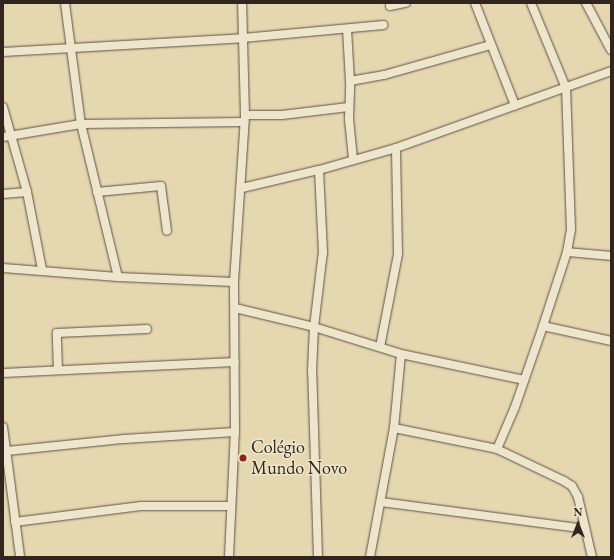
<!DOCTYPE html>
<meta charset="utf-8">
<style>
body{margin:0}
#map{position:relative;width:614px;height:560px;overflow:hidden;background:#e5d8b0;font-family:"EB Garamond",serif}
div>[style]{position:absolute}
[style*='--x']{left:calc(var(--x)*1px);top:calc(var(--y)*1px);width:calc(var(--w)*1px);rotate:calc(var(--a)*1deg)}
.roads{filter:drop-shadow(0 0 1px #5f5142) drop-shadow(0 0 1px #5f5142)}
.street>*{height:8px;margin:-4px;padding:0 4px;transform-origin:4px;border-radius:4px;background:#eee6cc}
.dots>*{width:11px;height:11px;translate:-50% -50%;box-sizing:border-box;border:2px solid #eee6cc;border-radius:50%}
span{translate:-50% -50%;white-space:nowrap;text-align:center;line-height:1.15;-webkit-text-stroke:3px #eee6cc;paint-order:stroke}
.poi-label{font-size:18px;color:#32241e}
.left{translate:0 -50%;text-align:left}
.frame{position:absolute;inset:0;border:4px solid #32241e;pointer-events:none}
.north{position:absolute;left:558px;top:504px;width:40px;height:40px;-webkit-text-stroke:3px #eee6cc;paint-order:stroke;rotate:0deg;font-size:11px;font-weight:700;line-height:16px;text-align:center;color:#32241e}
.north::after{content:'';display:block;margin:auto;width:14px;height:18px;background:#32241e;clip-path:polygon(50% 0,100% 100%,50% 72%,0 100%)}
</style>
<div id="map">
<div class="roads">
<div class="street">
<i style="--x:65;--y:3;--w:122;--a:82.5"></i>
<i style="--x:81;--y:124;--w:157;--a:76.4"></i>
<i style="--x:475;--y:3;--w:110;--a:68.6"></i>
<i style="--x:586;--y:3;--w:53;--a:62"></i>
<i style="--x:390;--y:6;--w:16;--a:-11"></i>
<i style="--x:347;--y:29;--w:52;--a:86.7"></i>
<i style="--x:3;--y:52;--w:240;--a:-3.3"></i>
<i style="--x:243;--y:38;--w:141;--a:-5.3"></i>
<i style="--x:3;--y:107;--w:88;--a:74.2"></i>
<i style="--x:27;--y:192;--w:78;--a:79"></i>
<i style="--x:245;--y:115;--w:37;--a:0"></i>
<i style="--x:282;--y:115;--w:67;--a:-6.8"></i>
<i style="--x:3;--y:137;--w:79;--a:-9.5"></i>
<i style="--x:81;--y:124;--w:163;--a:-0.7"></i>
<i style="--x:353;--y:159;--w:40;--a:-95.7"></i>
<i style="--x:349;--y:119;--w:38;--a:-88"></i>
<i style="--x:350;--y:81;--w:35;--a:-10"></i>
<i style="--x:384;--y:75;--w:111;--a:-15.7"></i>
<i style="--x:242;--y:188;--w:79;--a:-13.2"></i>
<i style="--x:319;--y:170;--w:80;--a:-15.9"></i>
<i style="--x:396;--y:148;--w:228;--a:-19.7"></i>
<i style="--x:97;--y:192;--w:64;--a:-5.4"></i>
<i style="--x:161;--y:186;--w:45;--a:82.4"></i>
<i style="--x:3;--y:194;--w:24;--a:-5"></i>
<i style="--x:567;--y:252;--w:44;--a:5.2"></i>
<i style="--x:3;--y:268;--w:115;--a:4.5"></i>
<i style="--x:118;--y:277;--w:116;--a:2.5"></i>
<i style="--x:235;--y:308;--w:81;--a:13.5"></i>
<i style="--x:314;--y:327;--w:91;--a:17.2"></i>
<i style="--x:401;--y:354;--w:126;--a:11.9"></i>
<i style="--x:543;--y:326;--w:70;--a:12.4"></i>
<i style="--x:380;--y:347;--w:95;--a:-79"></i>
<i style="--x:398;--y:254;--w:106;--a:-91.1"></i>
<i style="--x:58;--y:370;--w:37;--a:-92"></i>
<i style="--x:57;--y:333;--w:90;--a:-2.5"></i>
<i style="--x:3;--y:373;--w:232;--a:-2.7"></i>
<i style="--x:3;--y:427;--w:131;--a:82.5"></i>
<i style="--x:394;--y:428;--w:105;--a:11.5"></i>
<i style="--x:497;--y:449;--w:74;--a:25.5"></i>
<i style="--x:564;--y:481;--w:9;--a:32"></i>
<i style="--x:572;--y:486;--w:13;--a:61"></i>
<i style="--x:578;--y:497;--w:62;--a:76.9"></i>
<i style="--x:497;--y:449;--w:46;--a:-66.8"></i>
<i style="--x:515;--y:407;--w:86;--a:-70.9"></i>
<i style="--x:543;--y:326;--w:78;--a:-72"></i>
<i style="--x:567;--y:252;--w:22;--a:-80"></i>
<i style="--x:571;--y:230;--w:142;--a:-92"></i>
<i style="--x:566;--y:88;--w:92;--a:-112.4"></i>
<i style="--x:7;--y:451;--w:118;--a:-5.9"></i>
<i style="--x:124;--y:439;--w:111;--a:-3.6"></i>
<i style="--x:381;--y:502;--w:206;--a:7.5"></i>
<i style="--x:15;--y:522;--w:127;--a:-7.2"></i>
<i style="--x:141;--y:506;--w:90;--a:0"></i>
<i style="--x:229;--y:557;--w:125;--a:-87.3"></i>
<i style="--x:235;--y:432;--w:150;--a:-90.4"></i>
<i style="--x:234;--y:282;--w:167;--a:-86.2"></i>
<i style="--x:245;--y:115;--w:112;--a:-91.5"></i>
<i style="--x:318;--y:557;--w:186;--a:-91.8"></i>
<i style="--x:312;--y:371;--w:44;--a:-87.4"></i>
<i style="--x:314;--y:327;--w:76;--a:-83.2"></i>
<i style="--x:323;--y:252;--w:82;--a:-92.8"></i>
<i style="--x:370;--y:557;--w:131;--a:-79.5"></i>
<i style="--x:394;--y:428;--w:74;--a:-84.6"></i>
</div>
</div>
<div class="dots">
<i style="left:243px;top:458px;background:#8f2418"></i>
</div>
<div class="poi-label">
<span class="left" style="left:251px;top:458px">Colégio<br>Mundo Novo</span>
</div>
<div class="frame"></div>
<div class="north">N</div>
</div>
